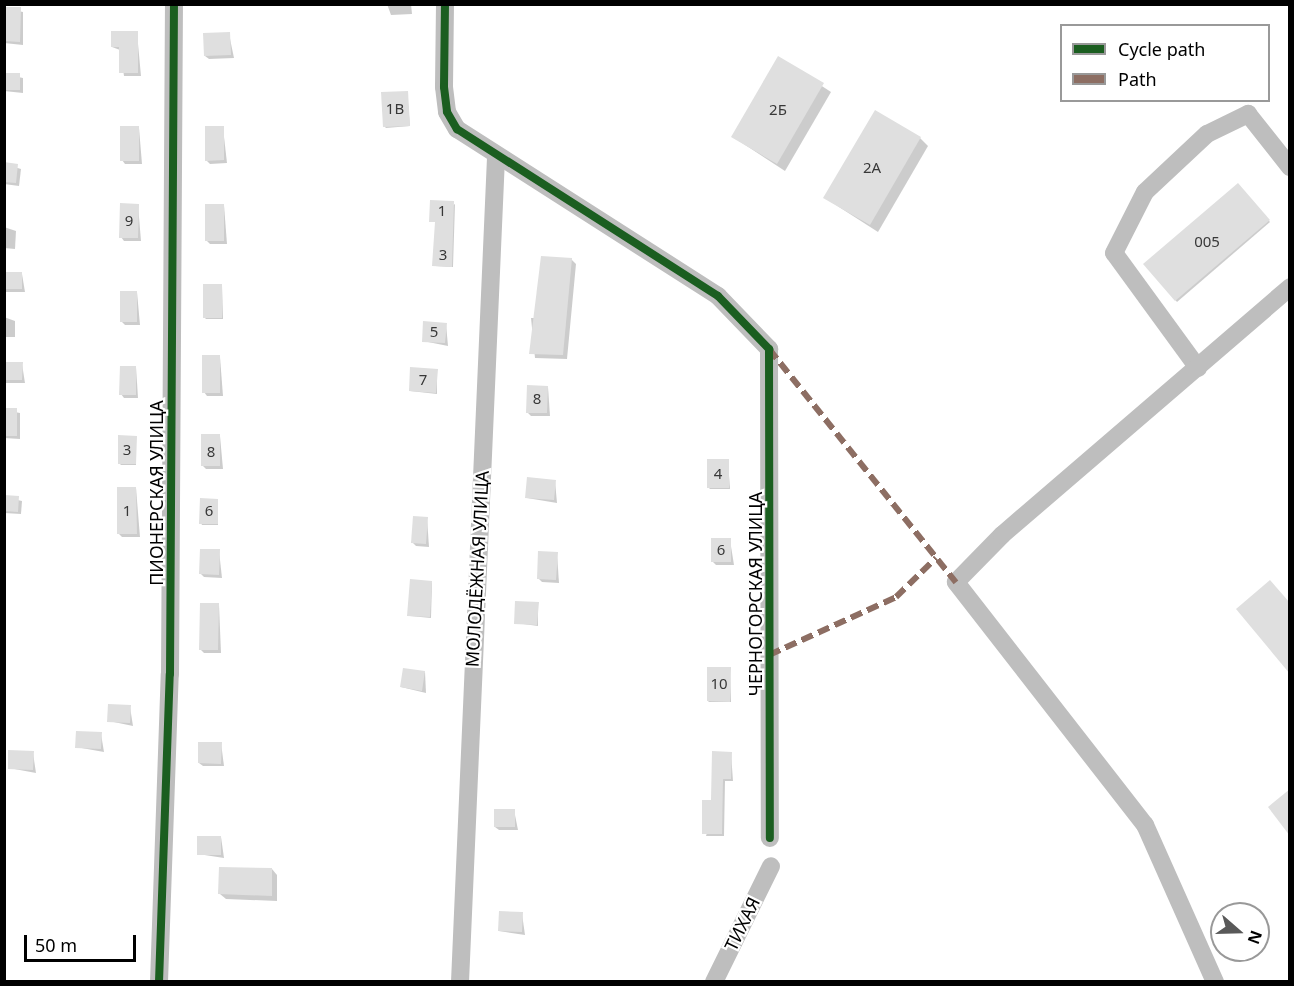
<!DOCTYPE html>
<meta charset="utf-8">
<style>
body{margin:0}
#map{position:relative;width:1294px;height:986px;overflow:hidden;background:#fff;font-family:"Noto Sans",sans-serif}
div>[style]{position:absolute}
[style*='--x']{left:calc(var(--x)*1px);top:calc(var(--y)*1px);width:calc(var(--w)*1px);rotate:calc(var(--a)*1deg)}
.shadow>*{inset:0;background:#0003}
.building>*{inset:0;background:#dfdfdf}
.street>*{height:18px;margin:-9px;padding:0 9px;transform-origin:9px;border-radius:9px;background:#bebebe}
.quiet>*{height:6px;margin-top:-3px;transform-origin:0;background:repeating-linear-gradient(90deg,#8d6e63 0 12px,transparent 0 18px)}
.cycleway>*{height:8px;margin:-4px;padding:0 4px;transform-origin:4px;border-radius:4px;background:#1b5e20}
span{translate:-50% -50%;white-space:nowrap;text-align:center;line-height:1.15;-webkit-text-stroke:4.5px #fff;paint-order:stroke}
.number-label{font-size:15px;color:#383838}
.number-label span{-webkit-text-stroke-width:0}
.street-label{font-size:18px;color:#000}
.frame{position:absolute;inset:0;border:6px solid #000;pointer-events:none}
.legend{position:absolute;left:1060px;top:24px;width:210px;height:78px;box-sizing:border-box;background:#fff;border:2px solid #999;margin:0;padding:8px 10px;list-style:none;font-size:18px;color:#000}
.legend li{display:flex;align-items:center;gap:12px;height:30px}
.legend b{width:30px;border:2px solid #999}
.north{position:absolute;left:1210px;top:902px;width:60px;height:60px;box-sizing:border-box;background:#fff;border:2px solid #999;border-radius:50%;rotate:110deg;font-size:16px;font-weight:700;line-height:24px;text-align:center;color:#000}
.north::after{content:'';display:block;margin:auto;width:21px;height:27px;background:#595959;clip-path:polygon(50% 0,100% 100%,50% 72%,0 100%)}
.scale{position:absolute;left:24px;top:935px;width:112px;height:27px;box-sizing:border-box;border:3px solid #000;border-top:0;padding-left:8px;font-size:18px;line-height:21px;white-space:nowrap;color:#000;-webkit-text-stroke:4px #fff;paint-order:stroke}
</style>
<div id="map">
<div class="shadow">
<i style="clip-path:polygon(387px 4px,411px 4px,412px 14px,391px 15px)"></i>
<i style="clip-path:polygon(4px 8px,23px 12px,23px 45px,4px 43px)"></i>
<i style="clip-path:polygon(137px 33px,141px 76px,124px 76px,120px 50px,112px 47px)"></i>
<i style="clip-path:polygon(229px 34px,234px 58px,209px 59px,205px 56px)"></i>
<i style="clip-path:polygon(779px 58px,831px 92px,785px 171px,733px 137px)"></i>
<i style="clip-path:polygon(4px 74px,23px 78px,23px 93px,4px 91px)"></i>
<i style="clip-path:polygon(407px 92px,410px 126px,386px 128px,384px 126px)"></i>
<i style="clip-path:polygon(139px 128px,142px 164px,125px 164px,122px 160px)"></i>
<i style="clip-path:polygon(223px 128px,227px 163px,210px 164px,206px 160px)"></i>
<i style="clip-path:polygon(920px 138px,928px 146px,878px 232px,825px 198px)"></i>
<i style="clip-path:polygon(4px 164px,21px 169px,19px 186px,4px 184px)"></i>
<i style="clip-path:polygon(1238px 185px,1270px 222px,1177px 302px,1146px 264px)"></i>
<i style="clip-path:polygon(455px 204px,453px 267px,435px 266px,436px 222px,431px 221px)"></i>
<i style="clip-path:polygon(138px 205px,141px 241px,124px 241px,121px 237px)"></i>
<i style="clip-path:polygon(224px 205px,227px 244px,210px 244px,206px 240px)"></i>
<i style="clip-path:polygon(4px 227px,16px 231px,15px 249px,4px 248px)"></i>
<i style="clip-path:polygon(571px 259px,576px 264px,567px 359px,535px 358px,531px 318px,538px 318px)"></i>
<i style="clip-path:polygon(4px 274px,22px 274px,25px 292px,4px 292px)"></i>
<i style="clip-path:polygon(222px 285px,223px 319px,206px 319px,205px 318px)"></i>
<i style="clip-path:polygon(137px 292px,140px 325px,125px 325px,121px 321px)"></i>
<i style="clip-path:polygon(4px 317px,15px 321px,15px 337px,4px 337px)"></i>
<i style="clip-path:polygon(446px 324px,448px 346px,423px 341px)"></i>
<i style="clip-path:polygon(220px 357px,223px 396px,207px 396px,204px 392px)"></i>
<i style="clip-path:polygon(4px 363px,22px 364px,25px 383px,4px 383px)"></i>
<i style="clip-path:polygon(136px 367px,138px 398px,124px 398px,121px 394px)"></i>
<i style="clip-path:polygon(437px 370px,437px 394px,410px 391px)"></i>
<i style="clip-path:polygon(548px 387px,550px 416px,531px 416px,527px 412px)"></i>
<i style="clip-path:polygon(4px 410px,20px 413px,20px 439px,4px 438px)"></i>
<i style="clip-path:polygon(220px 436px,223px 469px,206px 469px,202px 465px)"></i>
<i style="clip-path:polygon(136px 437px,136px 465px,121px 465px,119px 463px)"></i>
<i style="clip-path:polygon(728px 461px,730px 489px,710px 489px,709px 488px)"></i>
<i style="clip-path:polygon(555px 481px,557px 503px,527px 498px)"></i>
<i style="clip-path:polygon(136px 488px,140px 537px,122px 537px,119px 534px)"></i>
<i style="clip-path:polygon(4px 497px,22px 501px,21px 514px,4px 513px)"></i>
<i style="clip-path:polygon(218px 500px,218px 525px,202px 525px,201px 523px)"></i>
<i style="clip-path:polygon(427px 518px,429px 547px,416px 546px,412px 542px)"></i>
<i style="clip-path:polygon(730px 540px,734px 565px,716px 565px,712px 561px)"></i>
<i style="clip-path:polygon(219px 551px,222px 578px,204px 577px,201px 574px)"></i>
<i style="clip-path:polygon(557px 554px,559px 583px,542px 582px,538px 578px)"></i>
<i style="clip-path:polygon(432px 582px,431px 618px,410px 616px,409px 615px)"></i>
<i style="clip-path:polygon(538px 603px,538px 626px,516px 623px)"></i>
<i style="clip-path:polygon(219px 605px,221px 653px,204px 653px,200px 649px)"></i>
<i style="clip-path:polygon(730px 668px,731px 702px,709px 702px,708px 701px)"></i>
<i style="clip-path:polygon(425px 672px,426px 693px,401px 687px)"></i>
<i style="clip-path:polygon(130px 707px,133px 726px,109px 721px)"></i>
<i style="clip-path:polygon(101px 734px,104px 752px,76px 747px)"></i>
<i style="clip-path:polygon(221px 743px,224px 766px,203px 766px,199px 763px)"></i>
<i style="clip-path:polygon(33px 753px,36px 773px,9px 768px)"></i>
<i style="clip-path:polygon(731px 753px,733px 781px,725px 781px,724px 836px,706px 836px)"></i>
<i style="clip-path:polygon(514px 810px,518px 830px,499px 830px,495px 827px)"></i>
<i style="clip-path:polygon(221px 837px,224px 858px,198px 854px)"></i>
<i style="clip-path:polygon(272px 869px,277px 875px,277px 901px,226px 899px,220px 894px)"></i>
<i style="clip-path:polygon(522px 914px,525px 935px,499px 931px)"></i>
</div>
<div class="building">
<i style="clip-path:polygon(4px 7px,21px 7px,20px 42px,4px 41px)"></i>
<i style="clip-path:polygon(111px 31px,138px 31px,138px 73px,119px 73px,119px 47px,111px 47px)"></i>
<i style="clip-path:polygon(230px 32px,231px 55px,204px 56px,203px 33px)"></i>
<i style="clip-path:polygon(778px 56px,824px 83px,777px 164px,731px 137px)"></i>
<i style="clip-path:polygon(4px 73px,20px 73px,20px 90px,4px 90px)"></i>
<i style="clip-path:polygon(408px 91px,410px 126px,383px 127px,381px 92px)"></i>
<i style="clip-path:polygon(875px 110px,921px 137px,870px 225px,823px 198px)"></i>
<i style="clip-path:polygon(120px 126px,139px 126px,139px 161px,120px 161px)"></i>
<i style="clip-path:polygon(205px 126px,224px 126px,224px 160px,205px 161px)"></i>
<i style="clip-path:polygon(4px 162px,18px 164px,16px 183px,4px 182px)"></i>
<i style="clip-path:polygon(1238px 183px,1270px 220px,1175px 301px,1143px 264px)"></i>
<i style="clip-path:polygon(430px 200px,454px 201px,452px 267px,432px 266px,435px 222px,429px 222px)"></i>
<i style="clip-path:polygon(120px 203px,139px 204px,138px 238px,119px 238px)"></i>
<i style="clip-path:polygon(205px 204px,224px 204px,224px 241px,205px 241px)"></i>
<i style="clip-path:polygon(541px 256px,572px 258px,563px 355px,529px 354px)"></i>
<i style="clip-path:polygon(4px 272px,22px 272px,22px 289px,4px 289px)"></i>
<i style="clip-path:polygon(203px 284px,222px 284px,222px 318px,203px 318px)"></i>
<i style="clip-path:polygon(120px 291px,137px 291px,137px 322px,120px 322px)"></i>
<i style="clip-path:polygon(423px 321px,447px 323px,445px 343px,422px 342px)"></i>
<i style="clip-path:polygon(202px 355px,220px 355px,220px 393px,202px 393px)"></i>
<i style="clip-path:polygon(4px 362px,23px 362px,22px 380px,4px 380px)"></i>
<i style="clip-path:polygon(120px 366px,136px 366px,136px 395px,119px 395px)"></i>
<i style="clip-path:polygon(410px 367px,438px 369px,436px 393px,409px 391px)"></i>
<i style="clip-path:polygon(527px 385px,548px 386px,547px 413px,526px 413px)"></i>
<i style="clip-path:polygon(4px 408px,17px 408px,17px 436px,4px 436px)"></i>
<i style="clip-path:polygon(201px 434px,220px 434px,220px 466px,201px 466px)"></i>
<i style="clip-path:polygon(118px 435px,137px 436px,136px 464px,118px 464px)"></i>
<i style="clip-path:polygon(707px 459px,729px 459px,729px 488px,707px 488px)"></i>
<i style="clip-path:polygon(527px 477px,556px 480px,554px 500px,525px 498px)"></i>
<i style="clip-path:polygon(117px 487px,136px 487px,137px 534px,117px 534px)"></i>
<i style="clip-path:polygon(4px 495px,19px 496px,18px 512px,4px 511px)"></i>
<i style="clip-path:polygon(200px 498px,218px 499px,218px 524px,199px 524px)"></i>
<i style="clip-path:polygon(413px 516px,428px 517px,426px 544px,411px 543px)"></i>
<i style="clip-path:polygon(711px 538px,731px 538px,731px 562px,711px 562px)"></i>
<i style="clip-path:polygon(200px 549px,220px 549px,219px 575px,199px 574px)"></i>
<i style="clip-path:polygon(538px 551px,558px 552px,556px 580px,537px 579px)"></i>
<i style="clip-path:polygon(410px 579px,432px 581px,430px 617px,407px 616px)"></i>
<i style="clip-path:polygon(1270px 580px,1290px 603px,1290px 674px,1236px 609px)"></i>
<i style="clip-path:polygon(515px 601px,539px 602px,537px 625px,514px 624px)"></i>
<i style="clip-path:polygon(200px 603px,219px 603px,218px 650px,199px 650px)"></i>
<i style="clip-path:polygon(707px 667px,731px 667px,730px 702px,707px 701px)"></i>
<i style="clip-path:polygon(403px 668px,425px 671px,422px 691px,400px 687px)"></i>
<i style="clip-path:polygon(108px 704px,131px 705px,130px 723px,107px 722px)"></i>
<i style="clip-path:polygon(76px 731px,102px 732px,101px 749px,75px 748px)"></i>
<i style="clip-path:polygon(198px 742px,222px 742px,221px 764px,198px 763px)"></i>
<i style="clip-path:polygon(8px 750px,34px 751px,33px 770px,8px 769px)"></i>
<i style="clip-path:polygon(712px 751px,732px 752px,731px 779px,723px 779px,722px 834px,702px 834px,702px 800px,711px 800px)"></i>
<i style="clip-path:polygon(1290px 789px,1290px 836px,1268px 807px)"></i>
<i style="clip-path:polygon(494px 809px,515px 809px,515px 827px,494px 827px)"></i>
<i style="clip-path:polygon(197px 836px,221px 836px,221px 855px,197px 855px)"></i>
<i style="clip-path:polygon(219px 867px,272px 868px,272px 896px,218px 894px)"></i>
<i style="clip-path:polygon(499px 911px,523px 912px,522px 932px,498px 931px)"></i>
</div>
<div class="street">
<i style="--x:445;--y:4;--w:83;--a:90.7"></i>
<i style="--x:444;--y:87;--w:25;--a:83"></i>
<i style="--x:447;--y:112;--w:20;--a:60"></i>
<i style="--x:457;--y:129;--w:310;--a:32.6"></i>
<i style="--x:718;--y:296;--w:74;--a:46.1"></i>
<i style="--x:769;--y:349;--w:489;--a:89.9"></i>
<i style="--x:1198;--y:368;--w:142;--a:-126.1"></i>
<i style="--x:1114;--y:253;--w:68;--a:-63.1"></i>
<i style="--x:1145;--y:192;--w:85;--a:-43.1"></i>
<i style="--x:1207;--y:134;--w:46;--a:-26"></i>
<i style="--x:1248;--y:114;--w:68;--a:51.6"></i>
<i style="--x:159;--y:982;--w:308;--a:-88"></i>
<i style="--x:170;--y:674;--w:670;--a:-89.66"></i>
<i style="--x:460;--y:982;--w:826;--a:-87.5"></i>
<i style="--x:714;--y:982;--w:129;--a:-63.8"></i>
<i style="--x:1215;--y:982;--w:172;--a:-114"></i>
<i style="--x:1145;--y:825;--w:308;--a:-127.9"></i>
<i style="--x:956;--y:582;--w:66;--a:-45.6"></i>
<i style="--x:1002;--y:535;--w:380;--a:-40.7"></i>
</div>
<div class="quiet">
<i style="--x:769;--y:349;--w:299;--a:51.3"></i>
<i style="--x:769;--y:655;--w:140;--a:-24.5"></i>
<i style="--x:896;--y:597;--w:56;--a:-44.3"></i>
</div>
<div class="cycleway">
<i style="--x:445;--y:4;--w:83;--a:90.7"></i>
<i style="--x:444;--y:87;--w:25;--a:83"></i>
<i style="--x:447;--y:112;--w:20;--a:60"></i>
<i style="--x:457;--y:129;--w:310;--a:32.6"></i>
<i style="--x:718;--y:296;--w:74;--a:46.1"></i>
<i style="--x:769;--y:349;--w:489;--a:89.9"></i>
<i style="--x:159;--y:982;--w:308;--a:-88"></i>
<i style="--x:170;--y:674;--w:670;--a:-89.66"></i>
</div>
<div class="number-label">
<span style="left:395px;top:109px">1В</span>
<span style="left:778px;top:110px">2Б</span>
<span style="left:872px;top:168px">2А</span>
<span style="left:442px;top:211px">1</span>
<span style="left:129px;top:221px">9</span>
<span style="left:1207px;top:242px">005</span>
<span style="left:443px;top:255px">3</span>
<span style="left:434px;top:332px">5</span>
<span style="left:423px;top:380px">7</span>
<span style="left:537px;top:399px">8</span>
<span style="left:127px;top:450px">3</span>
<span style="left:211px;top:452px">8</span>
<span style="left:718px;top:474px">4</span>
<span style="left:127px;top:511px">1</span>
<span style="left:209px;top:511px">6</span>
<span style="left:721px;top:550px">6</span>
<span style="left:719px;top:684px">10</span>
</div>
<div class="street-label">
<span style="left:156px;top:493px;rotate:-90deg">ПИОНЕРСКАЯ УЛИЦА</span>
<span style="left:477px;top:569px;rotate:-87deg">МОЛОДЁЖНАЯ УЛИЦА</span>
<span style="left:755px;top:594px;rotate:-90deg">ЧЕРНОГОРСКАЯ УЛИЦА</span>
<span style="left:742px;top:924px;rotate:-64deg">ТИХАЯ</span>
</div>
<div class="frame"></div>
<ul class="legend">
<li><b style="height:8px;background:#1b5e20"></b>Cycle path</li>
<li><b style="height:8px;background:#8d6e63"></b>Path</li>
</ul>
<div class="north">N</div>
<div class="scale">50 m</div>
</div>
